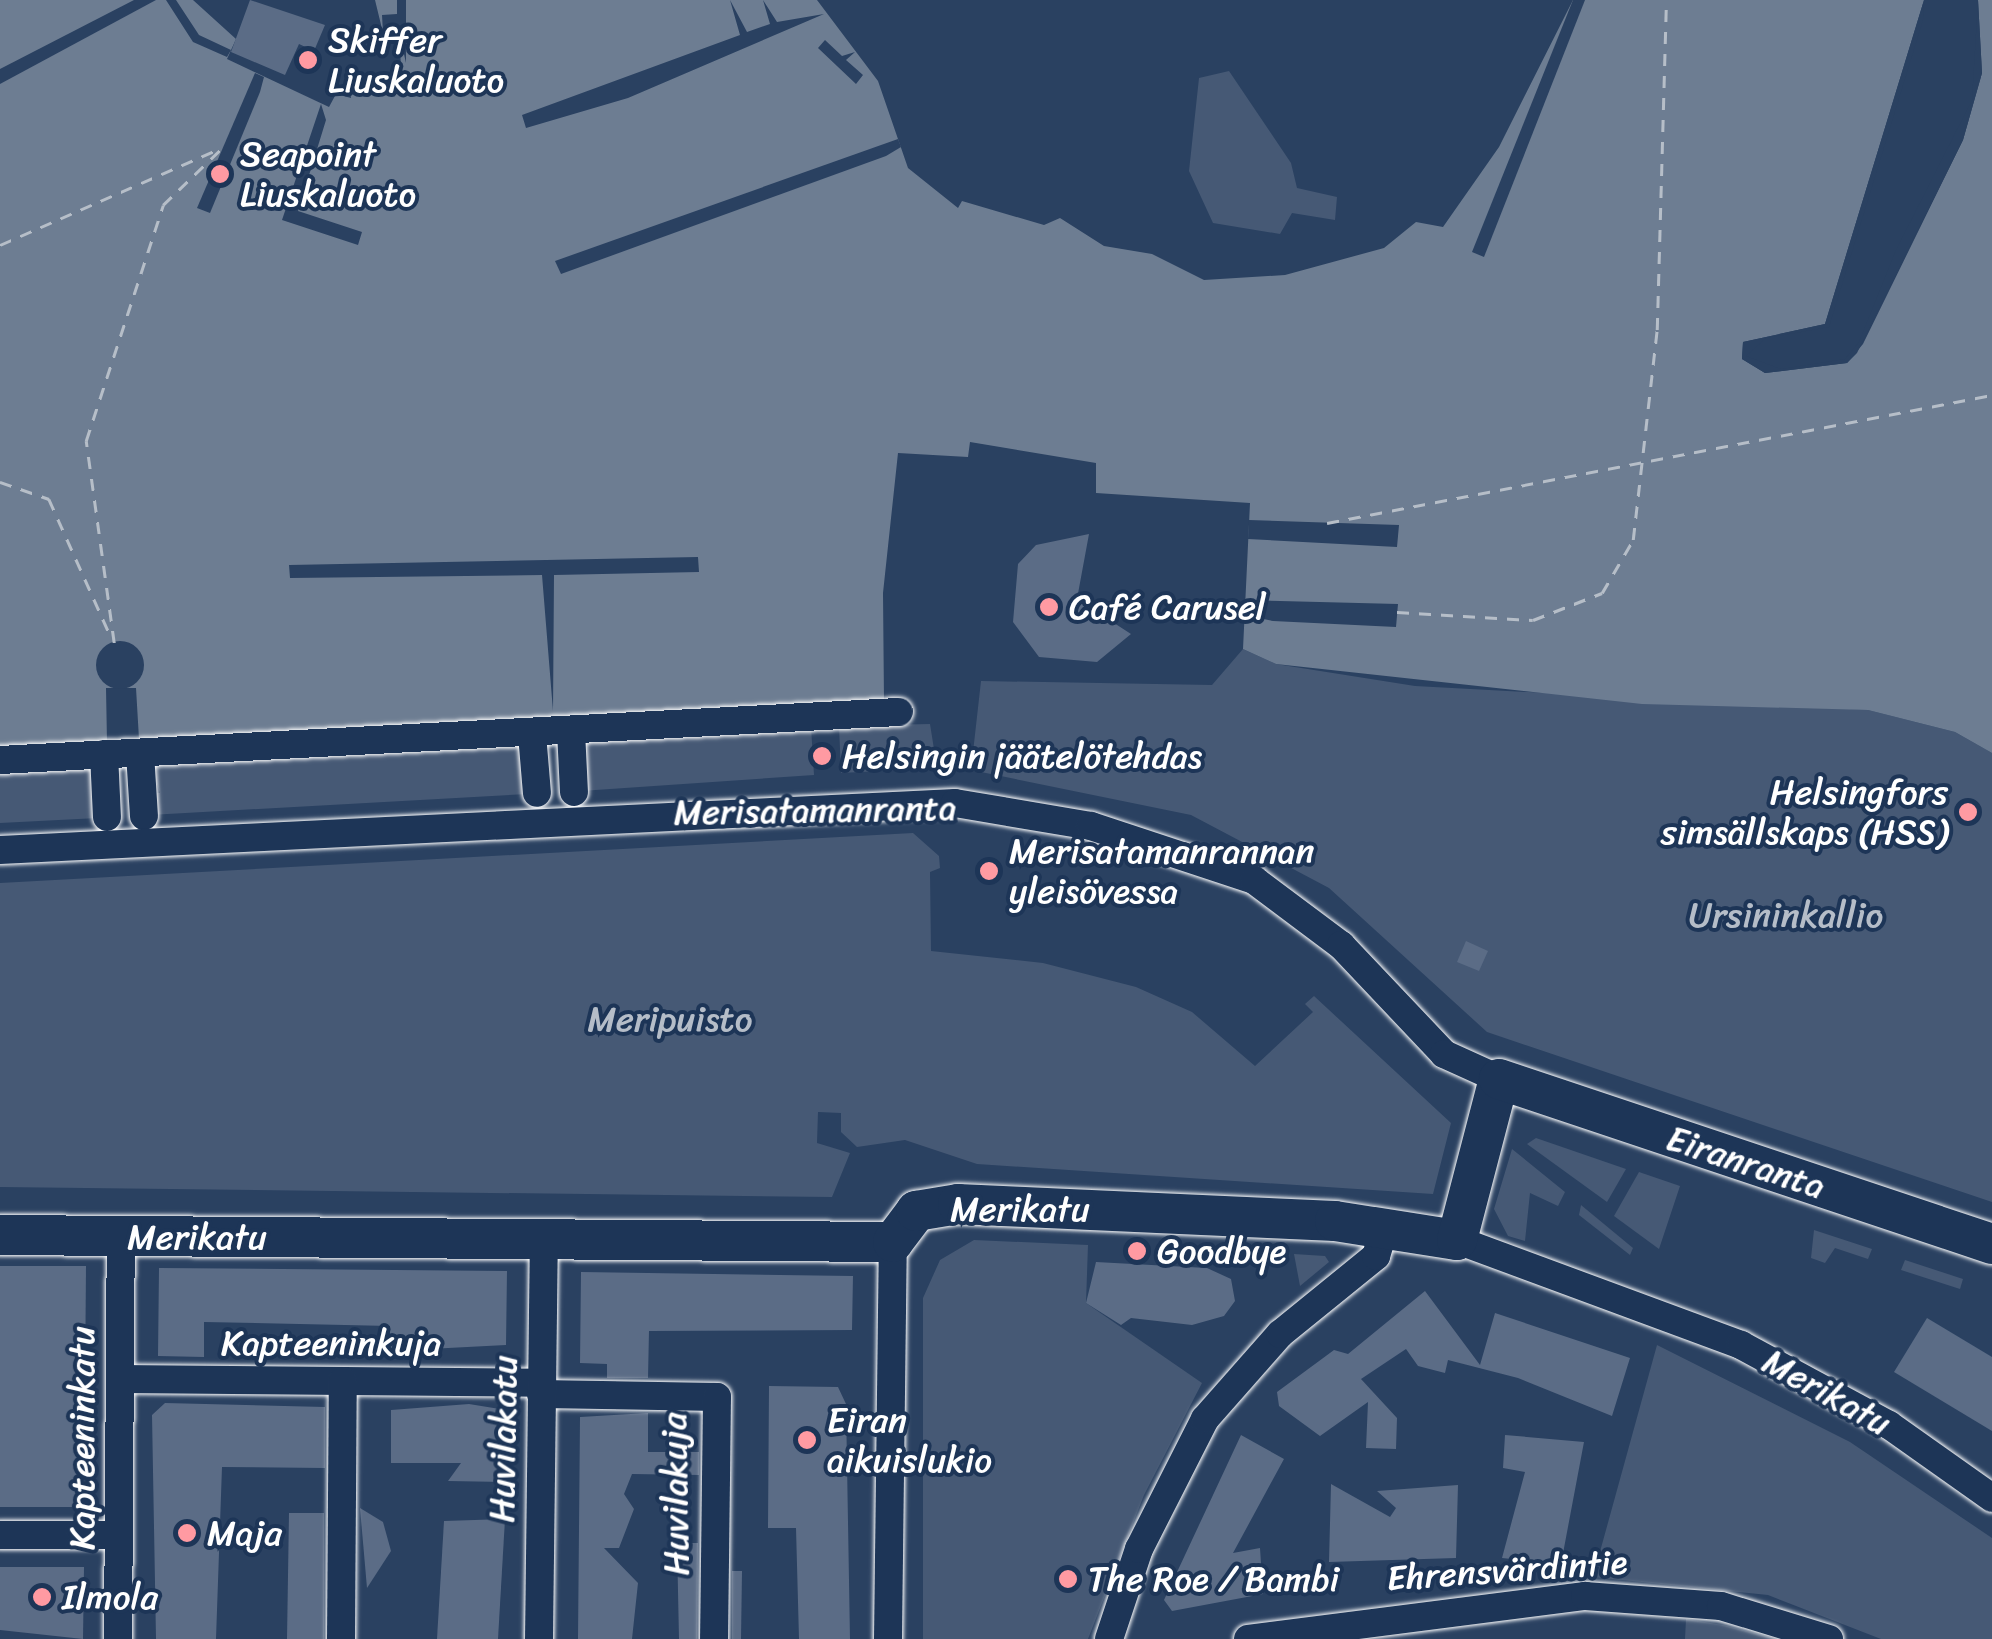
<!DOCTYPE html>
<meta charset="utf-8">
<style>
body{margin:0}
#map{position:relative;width:1992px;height:1639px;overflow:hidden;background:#2a4161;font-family:Sriracha,sans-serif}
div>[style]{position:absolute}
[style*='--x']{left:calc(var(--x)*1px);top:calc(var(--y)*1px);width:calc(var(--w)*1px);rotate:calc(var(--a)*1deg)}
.green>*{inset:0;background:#465975}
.water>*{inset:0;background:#6d7d92}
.pier>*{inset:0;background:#2a4161}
.round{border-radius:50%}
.ferry>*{height:2.5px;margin-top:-1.25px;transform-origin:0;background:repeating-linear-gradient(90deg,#b6bec8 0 12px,transparent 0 22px)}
.building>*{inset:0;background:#5b6c86}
.roads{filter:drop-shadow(0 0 2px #fff) drop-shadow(0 0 2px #fff)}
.street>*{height:28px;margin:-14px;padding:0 14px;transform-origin:14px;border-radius:14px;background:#1d3557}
.secondary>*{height:40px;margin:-20px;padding:0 20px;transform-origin:20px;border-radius:20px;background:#1d3557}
.dots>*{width:28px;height:28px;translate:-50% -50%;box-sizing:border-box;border:5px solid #1d3557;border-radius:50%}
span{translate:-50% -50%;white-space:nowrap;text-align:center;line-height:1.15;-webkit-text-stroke:8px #1d3557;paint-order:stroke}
.poi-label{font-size:35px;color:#fff}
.left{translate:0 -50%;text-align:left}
.right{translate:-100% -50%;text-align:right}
.street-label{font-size:35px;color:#fff}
.park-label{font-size:35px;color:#b5bdc8}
</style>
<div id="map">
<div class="green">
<i style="clip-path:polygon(1229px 71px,1291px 163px,1297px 188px,1337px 197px,1335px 220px,1292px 213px,1280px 234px,1213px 223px,1189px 171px,1199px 78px)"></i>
<i style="clip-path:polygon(1243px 649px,1276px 664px,1415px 686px,1868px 710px,1955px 732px,1992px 753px,1992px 1202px,1487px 1032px,1329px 888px,1191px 815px,971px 770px,981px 681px,1212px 685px)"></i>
<i style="clip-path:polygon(930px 724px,937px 768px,841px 773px,839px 726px)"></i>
<i style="clip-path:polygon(811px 727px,814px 775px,581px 791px,579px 742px)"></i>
<i style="clip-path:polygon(519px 743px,528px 794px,150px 815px,150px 793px,160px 793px,151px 765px)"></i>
<i style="clip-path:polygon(94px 769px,98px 818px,0 823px,0 771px)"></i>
<i style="clip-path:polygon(913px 833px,939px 856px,940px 868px,930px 872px,931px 951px,1043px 963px,1136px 987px,1192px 1012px,1255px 1066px,1313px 1012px,1305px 1004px,1314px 996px,1451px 1123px,1433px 1194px,977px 1164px,905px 1140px,857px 1147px,841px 1132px,841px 1113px,818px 1112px,817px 1143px,850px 1153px,832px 1197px,0 1187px,0 883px)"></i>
<i style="clip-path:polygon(1536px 1138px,1626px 1169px,1607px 1202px,1527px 1144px)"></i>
<i style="clip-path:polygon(1512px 1149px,1565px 1192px,1558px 1206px,1530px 1193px,1525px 1241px,1508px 1236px,1494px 1209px)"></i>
<i style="clip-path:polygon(1639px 1172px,1680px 1186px,1659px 1249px,1614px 1216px)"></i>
<i style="clip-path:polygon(1581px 1205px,1633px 1248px,1630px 1255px,1579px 1215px)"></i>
<i style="clip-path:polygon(1814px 1230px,1872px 1249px,1868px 1259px,1835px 1248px,1825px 1263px,1811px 1258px)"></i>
<i style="clip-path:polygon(974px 1240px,1088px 1245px,1086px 1303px,1202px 1383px,1144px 1495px,1088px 1639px,923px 1639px,923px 1298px,940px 1260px)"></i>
<i style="clip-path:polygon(1294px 1254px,1325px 1256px,1329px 1262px,1300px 1286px)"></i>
<i style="clip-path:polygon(1905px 1260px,1963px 1279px,1960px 1289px,1901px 1270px)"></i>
<i style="clip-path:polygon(1657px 1345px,1850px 1442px,1992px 1538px,1992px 1639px,1881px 1639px,1768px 1595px,1593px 1577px)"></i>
<i style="clip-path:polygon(1686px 1619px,1723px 1625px,1777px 1639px,1685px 1639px)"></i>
</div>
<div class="water">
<i style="clip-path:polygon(0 0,193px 0,236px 39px,227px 59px,329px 107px,336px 94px,351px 98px,349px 82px,374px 84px,401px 67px,399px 32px,383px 33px,375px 0,817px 0,878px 81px,908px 168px,958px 208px,962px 201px,1044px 225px,1060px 218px,1104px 246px,1152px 254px,1204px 280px,1285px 275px,1384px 248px,1416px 222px,1443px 227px,1499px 147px,1573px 0,1924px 0,1825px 324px,1743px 342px,1742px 359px,1765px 373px,1847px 363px,1863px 344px,1963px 140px,1982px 73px,1978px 0,1992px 0,1992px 753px,1955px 732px,1868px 710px,1642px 704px,1276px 664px,1243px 649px,1250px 503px,1096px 493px,1096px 463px,970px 442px,968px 457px,898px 453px,883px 593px,884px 701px,139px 739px,136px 688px,106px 688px,107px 742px,0 749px)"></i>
</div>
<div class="pier">
<i style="clip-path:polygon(134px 0,156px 0,0 84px,0 69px)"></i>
<i style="clip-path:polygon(166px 0,176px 0,199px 35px,231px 50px,227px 57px,193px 42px)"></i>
<i style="clip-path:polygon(397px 0,406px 0,406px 63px,399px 32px,383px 33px,382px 15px,397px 14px)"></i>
<i style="clip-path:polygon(730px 0,747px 32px,770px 24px,763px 0,777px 22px,824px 14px,628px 98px,526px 128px,522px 115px,740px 35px)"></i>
<i style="clip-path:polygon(1573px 0,1585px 0,1484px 257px,1472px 252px)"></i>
<i style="clip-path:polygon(1924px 0,1923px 20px,1829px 327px,1766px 338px,1746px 356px,1781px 369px,1845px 359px,1859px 342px,1896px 250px,1972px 100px,1978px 0,1982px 73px,1963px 140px,1857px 353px,1847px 363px,1765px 373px,1742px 359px,1743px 342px,1825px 324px)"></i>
<i style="clip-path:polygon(825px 40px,842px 56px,855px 52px,846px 60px,863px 75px,856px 84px,818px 48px)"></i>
<i style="clip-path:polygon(255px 73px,264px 77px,260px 92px,210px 213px,197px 208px)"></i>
<i style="clip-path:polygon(321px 104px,326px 120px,298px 211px,362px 232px,358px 245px,282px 220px)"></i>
<i style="clip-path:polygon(898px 139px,901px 147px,886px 156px,561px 274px,555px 261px)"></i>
<i style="clip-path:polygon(1249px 520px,1399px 525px,1397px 547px,1248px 539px)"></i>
<i style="clip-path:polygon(698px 557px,699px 572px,554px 575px,553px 711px,542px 575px,290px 578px,289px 565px)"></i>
<i style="clip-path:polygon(1245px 600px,1398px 604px,1396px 627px,1273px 621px,1244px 615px)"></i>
<i class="round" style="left:96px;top:641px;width:48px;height:48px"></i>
</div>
<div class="ferry">
<i style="--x:0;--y:245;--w:241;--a:-23.7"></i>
<i style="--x:0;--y:482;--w:52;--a:19.1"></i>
<i style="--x:49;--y:499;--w:151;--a:65.8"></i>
<i style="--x:1327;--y:523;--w:677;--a:-10.9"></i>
<i style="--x:1397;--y:612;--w:136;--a:3.4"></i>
<i style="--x:1533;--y:620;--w:74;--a:-21.4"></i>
<i style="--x:1602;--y:593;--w:61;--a:-59.7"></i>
<i style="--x:1633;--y:540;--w:211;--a:-83.5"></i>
<i style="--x:1657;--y:330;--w:330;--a:-88.4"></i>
<i style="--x:114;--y:643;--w:204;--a:-97.9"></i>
<i style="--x:86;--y:441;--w:248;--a:-71.9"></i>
<i style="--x:163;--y:205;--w:82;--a:-44"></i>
</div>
<div class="building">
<i style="clip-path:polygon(250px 0,325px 25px,314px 51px,299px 44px,285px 75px,231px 52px)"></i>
<i style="clip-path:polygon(1089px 534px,1077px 599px,1131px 634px,1097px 662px,1039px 657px,1013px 622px,1018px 564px,1036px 545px)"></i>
<i style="clip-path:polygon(1466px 941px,1488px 951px,1479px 971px,1457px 962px)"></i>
<i style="clip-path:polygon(1096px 1262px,1207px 1268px,1231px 1279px,1235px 1301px,1224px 1316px,1192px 1325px,1131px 1318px,1121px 1325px,1086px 1303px)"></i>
<i style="clip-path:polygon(0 1266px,86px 1266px,84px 1507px,0 1507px)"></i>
<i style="clip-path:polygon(159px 1268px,507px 1271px,506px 1345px,390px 1351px,390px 1326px,204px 1322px,204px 1357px,158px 1356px)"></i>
<i style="clip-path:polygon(581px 1272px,853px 1276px,852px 1330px,649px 1331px,648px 1378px,607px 1378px,607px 1364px,580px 1363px)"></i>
<i style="clip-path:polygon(1425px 1291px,1480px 1365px,1495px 1313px,1630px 1358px,1612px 1416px,1518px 1378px,1448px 1360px,1445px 1373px,1418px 1366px,1406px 1349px,1361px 1379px,1397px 1418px,1396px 1449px,1366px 1448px,1368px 1402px,1320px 1436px,1279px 1406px,1277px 1392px,1334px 1350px,1348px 1354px)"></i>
<i style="clip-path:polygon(1927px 1318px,1992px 1357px,1992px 1431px,1894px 1372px)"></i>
<i style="clip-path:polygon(769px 1386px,838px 1387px,846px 1404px,850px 1639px,799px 1639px,796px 1528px,768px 1528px)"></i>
<i style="clip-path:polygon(165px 1403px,325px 1407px,325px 1468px,222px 1467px,216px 1639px,156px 1639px,152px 1415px)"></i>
<i style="clip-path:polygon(469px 1404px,506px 1410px,505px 1482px,448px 1481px,461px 1463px,391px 1463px,391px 1410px)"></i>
<i style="clip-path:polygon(648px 1413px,648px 1452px,699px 1452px,699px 1475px,632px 1474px,624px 1494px,634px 1509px,619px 1548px,604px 1548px,638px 1583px,632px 1639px,578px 1639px,580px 1417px)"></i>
<i style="clip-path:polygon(1241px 1435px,1284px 1459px,1233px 1553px,1260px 1548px,1263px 1594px,1172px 1611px,1164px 1600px)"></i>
<i style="clip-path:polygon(1505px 1435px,1584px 1442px,1561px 1564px,1502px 1558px,1525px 1472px,1503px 1468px)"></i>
<i style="clip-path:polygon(1331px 1484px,1390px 1517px,1396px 1508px,1377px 1491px,1458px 1485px,1456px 1558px,1329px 1562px)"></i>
<i style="clip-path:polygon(360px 1508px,383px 1522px,391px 1551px,367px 1588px)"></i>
<i style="clip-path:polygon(289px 1513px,324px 1513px,324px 1639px,287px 1639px)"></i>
<i style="clip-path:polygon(505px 1519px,498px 1639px,437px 1639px,444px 1521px)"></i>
<i style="clip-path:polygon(677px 1543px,698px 1543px,697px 1639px,679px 1639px)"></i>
<i style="clip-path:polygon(0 1567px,84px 1567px,83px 1639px,0 1630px)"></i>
<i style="clip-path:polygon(732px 1571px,742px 1571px,741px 1639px,732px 1639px)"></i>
</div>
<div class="roads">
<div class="street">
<i style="--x:571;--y:731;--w:61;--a:87.2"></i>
<i style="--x:532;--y:734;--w:59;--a:85.2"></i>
<i style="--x:140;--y:753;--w:63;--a:86.4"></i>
<i style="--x:104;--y:754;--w:63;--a:87.3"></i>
<i style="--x:0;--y:760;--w:900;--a:-3.06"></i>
<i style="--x:0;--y:850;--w:956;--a:-2.82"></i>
<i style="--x:955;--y:803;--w:138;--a:9.6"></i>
<i style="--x:1091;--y:826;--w:172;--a:18.3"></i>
<i style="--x:1254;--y:880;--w:109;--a:36.8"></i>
<i style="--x:1341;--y:945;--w:150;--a:46.6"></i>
<i style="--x:1444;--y:1054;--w:60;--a:24.4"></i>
<i style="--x:1457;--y:1240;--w:303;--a:20.3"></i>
<i style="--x:1741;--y:1345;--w:168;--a:28.4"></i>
<i style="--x:1889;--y:1425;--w:126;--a:35.3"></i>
<i style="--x:120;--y:1379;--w:421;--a:0.5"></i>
<i style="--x:541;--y:1394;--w:176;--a:1"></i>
<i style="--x:717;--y:1397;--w:242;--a:90.7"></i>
<i style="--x:0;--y:1535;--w:119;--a:0"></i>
<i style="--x:118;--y:1639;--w:402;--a:-89.6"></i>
<i style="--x:341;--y:1639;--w:258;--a:-89.6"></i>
<i style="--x:539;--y:1639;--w:400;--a:-89.3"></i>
<i style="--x:888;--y:1639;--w:397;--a:-89.3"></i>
<i style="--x:1109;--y:1639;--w:95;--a:-71.6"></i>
<i style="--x:1139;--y:1549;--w:146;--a:-63.1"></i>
<i style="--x:1205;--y:1419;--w:113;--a:-48.6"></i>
<i style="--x:1280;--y:1334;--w:124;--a:-39.1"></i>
<i style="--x:1376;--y:1256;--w:30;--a:-73"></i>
<i style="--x:1248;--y:1639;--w:340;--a:-7.3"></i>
<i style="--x:1585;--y:1596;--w:136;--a:4.2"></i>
<i style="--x:1721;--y:1606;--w:113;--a:17"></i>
</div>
<div class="secondary">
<i style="--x:0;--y:1235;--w:893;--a:0.45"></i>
<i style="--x:893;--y:1242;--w:39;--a:-53"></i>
<i style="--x:916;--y:1211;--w:43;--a:-9.5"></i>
<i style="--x:958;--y:1204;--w:377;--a:2.6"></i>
<i style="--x:1335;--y:1221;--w:123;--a:8.9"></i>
<i style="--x:1457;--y:1240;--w:166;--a:-75.4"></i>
<i style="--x:1499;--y:1079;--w:520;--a:18.5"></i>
</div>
</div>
<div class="dots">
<i style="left:308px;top:60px;background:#ff9aa2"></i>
<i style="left:220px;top:174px;background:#ff9aa2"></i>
<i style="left:1049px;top:607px;background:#ff9aa2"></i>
<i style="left:822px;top:756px;background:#ff9aa2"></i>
<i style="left:1968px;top:812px;background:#ff9aa2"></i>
<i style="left:989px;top:871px;background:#ff9aa2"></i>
<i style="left:1137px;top:1251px;background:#ff9aa2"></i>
<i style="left:807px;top:1440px;background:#ff9aa2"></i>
<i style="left:187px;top:1533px;background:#ff9aa2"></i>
<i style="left:1068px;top:1579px;background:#ff9aa2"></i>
<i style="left:42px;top:1597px;background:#ff9aa2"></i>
</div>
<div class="poi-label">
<span class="left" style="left:328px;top:60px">Skiffer<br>Liuskaluoto</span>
<span class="left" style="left:240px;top:174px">Seapoint<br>Liuskaluoto</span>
<span class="left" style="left:1069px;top:607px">Café Carusel</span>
<span class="left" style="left:842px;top:756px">Helsingin jäätelötehdas</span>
<span class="right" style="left:1948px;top:812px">Helsingfors<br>simsällskaps (HSS)</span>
<span class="left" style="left:1009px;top:871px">Merisatamanrannan<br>yleisövessa</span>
<span class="left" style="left:1157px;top:1251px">Goodbye</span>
<span class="left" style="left:827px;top:1440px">Eiran<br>aikuislukio</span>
<span class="left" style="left:207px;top:1533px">Maja</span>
<span class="left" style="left:1088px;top:1579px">The Roe / Bambi</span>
<span class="left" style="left:62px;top:1597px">Ilmola</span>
</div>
<div class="street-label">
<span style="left:815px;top:810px;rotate:-1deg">Merisatamanranta</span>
<span style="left:1746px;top:1162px;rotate:18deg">Eiranranta</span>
<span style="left:1020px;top:1209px">Merikatu</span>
<span style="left:197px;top:1237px">Merikatu</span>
<span style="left:331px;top:1343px">Kapteeninkuja</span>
<span style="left:1827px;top:1392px;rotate:29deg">Merikatu</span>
<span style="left:82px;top:1438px;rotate:-90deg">Kapteeninkatu</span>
<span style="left:503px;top:1439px;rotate:-89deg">Huvilakatu</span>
<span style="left:675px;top:1494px;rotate:-91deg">Huvilakuja</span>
<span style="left:1507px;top:1570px;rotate:-4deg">Ehrensvärdintie</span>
</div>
<div class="park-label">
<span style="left:1786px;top:915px">Ursininkallio</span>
<span style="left:670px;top:1019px">Meripuisto</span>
</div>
</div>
